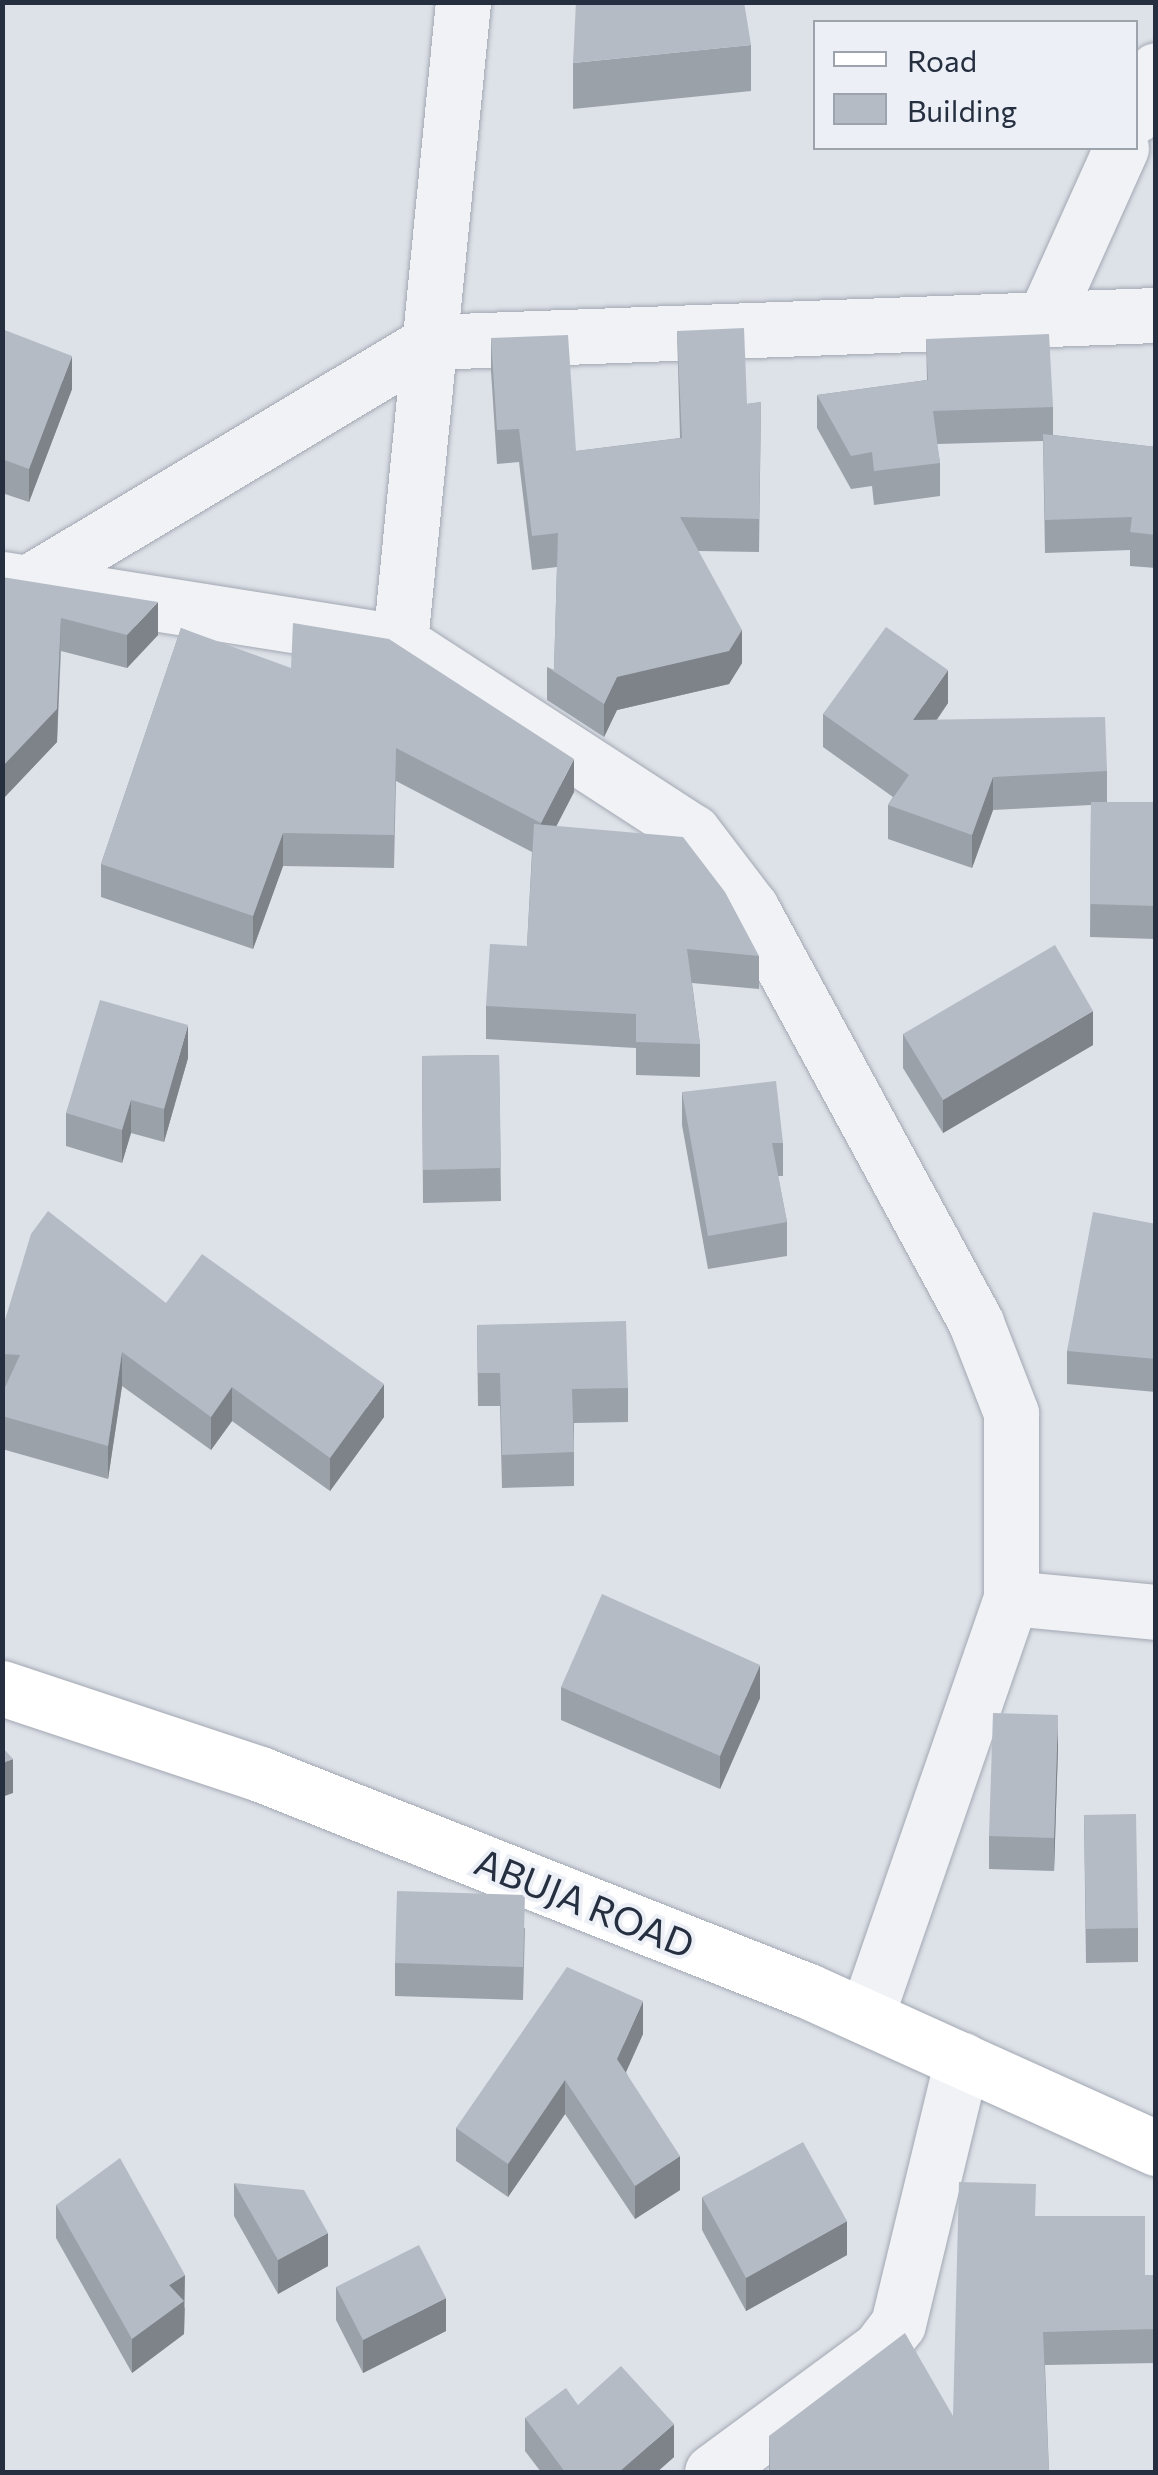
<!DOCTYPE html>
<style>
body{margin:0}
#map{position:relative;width:1158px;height:2475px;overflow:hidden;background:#dde1e8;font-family:Commissioner,sans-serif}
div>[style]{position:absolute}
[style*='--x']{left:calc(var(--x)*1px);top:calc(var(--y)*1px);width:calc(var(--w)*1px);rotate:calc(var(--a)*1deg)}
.roads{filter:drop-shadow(0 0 2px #a2a8b2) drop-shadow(0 0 2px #a2a8b2)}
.minor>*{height:55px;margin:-27.5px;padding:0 27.5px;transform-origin:27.5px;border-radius:27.5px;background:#f0f2f6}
.primary>*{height:55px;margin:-27.5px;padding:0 27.5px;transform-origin:27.5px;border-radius:27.5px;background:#fff}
.wall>*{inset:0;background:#9ba1a9}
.shaded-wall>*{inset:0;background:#7e838a}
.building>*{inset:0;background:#b4bbc5}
span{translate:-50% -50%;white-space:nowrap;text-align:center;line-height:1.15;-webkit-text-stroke:8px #ecf0f6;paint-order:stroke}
.street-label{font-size:38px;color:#252f40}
.frame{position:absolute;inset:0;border:5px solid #252f40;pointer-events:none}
.legend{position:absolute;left:813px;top:20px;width:325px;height:130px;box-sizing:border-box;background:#ecf0f6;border:2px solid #9ca3ad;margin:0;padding:12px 18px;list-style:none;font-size:30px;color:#252f40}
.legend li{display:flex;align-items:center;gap:20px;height:50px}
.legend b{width:50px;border:2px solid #9ca3ad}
</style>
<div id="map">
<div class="roads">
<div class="minor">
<i style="--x:1136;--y:115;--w:49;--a:-66"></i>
<i style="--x:1046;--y:315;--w:183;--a:-65.8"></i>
<i style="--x:2;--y:579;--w:403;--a:9"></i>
<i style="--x:400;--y:642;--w:349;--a:33"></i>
<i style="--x:693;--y:832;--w:96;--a:52.7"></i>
<i style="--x:751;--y:908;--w:472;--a:61.5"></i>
<i style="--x:976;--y:1323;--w:97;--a:68.7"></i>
<i style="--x:1011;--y:1413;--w:185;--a:90"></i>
<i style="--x:1011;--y:1598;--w:443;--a:109.1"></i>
<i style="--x:26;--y:584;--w:471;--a:-30.9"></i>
<i style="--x:430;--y:342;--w:727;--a:-2.13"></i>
<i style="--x:400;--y:642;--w:643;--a:-84.38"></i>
<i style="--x:1011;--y:1598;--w:146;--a:5.5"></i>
<i style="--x:712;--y:2472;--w:207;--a:-36.4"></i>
<i style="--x:879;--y:2349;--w:31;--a:-53"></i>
<i style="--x:898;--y:2324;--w:272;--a:-76.4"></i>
</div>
<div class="primary">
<i style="--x:2;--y:1688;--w:272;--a:18.4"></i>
<i style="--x:260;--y:1774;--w:589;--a:21.6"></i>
<i style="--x:808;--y:1991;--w:382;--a:24.3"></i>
</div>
</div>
<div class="wall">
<i style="clip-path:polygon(751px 45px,751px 91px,573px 109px,573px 63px)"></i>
<i style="clip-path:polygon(2px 329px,72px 389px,29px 502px,2px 493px)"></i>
<i style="clip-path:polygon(677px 331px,747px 404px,761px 402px,759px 552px,698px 551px,742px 663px,729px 684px,617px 710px,604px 737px,547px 700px,547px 667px,554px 670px,557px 567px,532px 570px,519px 462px,497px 464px,491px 371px,491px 338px,576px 451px,680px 438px)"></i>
<i style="clip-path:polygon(926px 339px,1053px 407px,1053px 435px,1156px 447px,1156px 568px,1130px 566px,1130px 550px,1045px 553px,1043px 441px,937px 444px,940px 463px,940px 496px,874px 505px,872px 486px,851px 489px,817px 428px,817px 395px,927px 380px)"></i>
<i style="clip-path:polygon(2px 577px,158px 635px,127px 668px,61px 651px,57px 742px,2px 800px)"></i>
<i style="clip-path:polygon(181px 628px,574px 792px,556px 826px,759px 956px,759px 989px,692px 983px,700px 1044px,700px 1077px,636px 1075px,636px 1048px,486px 1039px,486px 1006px,527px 946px,532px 852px,396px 781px,394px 868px,283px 866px,253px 949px,101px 897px,101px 864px)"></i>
<i style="clip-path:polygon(948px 703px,937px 720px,1107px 771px,1107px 802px,1156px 802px,1156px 939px,1090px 937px,1091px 805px,993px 810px,972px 868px,888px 839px,888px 805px,893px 797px,823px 747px,823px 714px)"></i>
<i style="clip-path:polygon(903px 1034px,1093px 1045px,943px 1133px,903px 1068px)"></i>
<i style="clip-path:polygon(499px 1055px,501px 1201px,423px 1203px,422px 1056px)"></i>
<i style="clip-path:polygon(188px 1058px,164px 1142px,131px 1133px,122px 1163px,66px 1146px,66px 1113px)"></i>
<i style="clip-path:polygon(682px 1092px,783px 1143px,783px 1176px,778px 1176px,787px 1222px,787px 1256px,708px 1269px,682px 1125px)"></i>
<i style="clip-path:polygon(1156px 1224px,1156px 1392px,1067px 1384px,1067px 1351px)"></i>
<i style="clip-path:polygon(166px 1303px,384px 1417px,330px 1491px,232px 1421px,211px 1450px,122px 1386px,108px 1479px,2px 1449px,2px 1394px,6px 1387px,2px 1387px,2px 1330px)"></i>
<i style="clip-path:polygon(477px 1325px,628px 1388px,628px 1422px,574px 1423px,574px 1486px,502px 1488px,500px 1406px,478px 1406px)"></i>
<i style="clip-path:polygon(561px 1687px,760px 1698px,720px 1789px,561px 1720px)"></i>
<i style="clip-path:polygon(1058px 1748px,1054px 1871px,989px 1869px,989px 1836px)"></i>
<i style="clip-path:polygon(1084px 1815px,1138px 1928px,1138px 1962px,1086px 1963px)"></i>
<i style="clip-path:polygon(525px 1928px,523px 2000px,395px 1996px,395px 1963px)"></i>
<i style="clip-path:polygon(643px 2034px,626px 2072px,680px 2190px,635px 2219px,565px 2114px,508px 2197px,456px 2161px,456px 2128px)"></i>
<i style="clip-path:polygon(234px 2183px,328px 2266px,278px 2294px,234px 2216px)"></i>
<i style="clip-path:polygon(702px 2197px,847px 2255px,746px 2311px,702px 2230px)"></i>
<i style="clip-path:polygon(56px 2205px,185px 2308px,184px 2334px,132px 2373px,56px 2238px)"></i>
<i style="clip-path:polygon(1036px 2216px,1145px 2275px,1156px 2275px,1156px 2363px,1045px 2365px,1049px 2472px,769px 2472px,769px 2436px,953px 2416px)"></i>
<i style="clip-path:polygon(336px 2287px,446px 2331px,363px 2373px,336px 2320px)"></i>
<i style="clip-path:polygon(578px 2405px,674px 2457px,657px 2472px,541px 2472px,525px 2451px,525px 2418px)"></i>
</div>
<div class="shaded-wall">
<i style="clip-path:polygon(72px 356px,72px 389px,29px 502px,29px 469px)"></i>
<i style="clip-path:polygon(158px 602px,158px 635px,127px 668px,127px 635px)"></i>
<i style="clip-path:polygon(61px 618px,57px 742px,2px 800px,2px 767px)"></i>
<i style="clip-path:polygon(742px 630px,742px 663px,729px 684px,617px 710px,604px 737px,604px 704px,617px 677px)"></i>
<i style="clip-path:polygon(948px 670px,948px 703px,913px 753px,913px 720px)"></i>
<i style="clip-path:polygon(574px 759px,574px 792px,541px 856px,541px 823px)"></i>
<i style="clip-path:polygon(993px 777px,993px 810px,972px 868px,972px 835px)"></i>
<i style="clip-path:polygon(283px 833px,283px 866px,253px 949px,253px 916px)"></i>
<i style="clip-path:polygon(1093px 1011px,1093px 1045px,943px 1133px,943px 1100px)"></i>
<i style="clip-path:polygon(188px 1025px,188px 1058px,164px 1142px,164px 1109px)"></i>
<i style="clip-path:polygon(131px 1100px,131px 1133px,122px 1163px,122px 1130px)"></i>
<i style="clip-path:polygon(122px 1352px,122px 1386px,108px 1479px,108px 1446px)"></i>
<i style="clip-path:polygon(384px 1384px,384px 1417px,330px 1491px,330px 1458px)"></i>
<i style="clip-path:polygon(232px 1387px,232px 1421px,211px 1450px,211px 1417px)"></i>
<i style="clip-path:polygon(760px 1665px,760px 1698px,720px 1789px,720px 1756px)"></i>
<i style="clip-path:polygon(1058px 1715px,1058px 1748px,1054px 1871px,1054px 1838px)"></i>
<i style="clip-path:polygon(13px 1759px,13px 1793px,2px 1797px,2px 1763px)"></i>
<i style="clip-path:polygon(643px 2001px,643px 2034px,617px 2092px,617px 2059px)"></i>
<i style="clip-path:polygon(565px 2080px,565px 2114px,508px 2197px,508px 2164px)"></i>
<i style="clip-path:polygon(680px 2156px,680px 2190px,635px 2219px,635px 2186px)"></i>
<i style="clip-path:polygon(847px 2221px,847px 2255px,746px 2311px,746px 2278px)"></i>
<i style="clip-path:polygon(328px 2233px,328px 2266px,278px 2294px,278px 2260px)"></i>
<i style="clip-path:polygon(185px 2275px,184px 2334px,132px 2373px,132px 2339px,169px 2285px)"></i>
<i style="clip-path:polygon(446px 2298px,446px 2331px,363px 2373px,363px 2340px)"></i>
<i style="clip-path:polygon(674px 2424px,674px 2457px,657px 2472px,619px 2472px)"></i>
</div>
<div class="building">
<i style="clip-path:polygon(576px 2px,744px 2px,751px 45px,573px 63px)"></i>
<i style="clip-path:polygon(744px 328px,747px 404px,761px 402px,759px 519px,680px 517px,742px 630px,729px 651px,617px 677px,604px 704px,547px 667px,554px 670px,558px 533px,532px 536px,519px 429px,497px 430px,491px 338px,568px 335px,576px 451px,682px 438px,677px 331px)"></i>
<i style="clip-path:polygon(2px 329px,72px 356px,29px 469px,2px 459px)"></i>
<i style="clip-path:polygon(1049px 334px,1053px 407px,933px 411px,940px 463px,874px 471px,872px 452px,851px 456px,817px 395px,928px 380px,926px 339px)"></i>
<i style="clip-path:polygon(1043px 434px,1156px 447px,1156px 535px,1130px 532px,1132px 517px,1045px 520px)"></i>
<i style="clip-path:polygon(2px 577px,158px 602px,127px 635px,61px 618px,57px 709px,2px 767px)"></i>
<i style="clip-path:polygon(293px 623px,389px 639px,574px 759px,541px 823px,396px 748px,394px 835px,283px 833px,253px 916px,101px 864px,181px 628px,291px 668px)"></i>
<i style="clip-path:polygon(886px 627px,948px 670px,913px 720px,1105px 717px,1107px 771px,993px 777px,972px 835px,888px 805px,909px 775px,823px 714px)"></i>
<i style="clip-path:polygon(1091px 802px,1156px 802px,1156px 906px,1090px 904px)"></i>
<i style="clip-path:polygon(534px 824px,683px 837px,725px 892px,759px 956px,687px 949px,700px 1044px,636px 1042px,636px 1014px,486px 1006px,490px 944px,527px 946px)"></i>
<i style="clip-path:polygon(1055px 945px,1093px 1011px,943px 1100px,903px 1034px)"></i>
<i style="clip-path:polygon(100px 1000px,188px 1025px,164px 1109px,131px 1100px,122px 1130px,66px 1113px)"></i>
<i style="clip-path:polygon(499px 1055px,501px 1168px,423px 1170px,422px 1056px)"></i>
<i style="clip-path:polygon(776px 1081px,783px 1143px,772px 1143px,787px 1222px,708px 1236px,682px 1092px)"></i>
<i style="clip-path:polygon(48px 1211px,166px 1303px,202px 1254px,384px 1384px,330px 1458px,232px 1387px,211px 1417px,122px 1352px,108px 1446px,2px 1416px,2px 1394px,20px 1355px,2px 1354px,2px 1330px,31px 1234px)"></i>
<i style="clip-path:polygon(1093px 1212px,1156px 1224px,1156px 1359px,1067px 1351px)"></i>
<i style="clip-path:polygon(626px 1321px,628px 1388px,572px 1389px,574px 1452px,502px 1455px,500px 1373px,478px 1373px,477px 1325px)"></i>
<i style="clip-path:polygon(602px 1594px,760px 1665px,720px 1756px,561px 1687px)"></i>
<i style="clip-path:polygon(993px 1713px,1058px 1715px,1054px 1838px,989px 1836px)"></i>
<i style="clip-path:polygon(2px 1747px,13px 1759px,2px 1763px)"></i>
<i style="clip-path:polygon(1136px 1814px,1138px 1928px,1086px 1929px,1084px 1815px)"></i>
<i style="clip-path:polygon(397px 1891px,525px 1895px,523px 1967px,395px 1963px)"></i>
<i style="clip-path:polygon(567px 1967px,643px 2001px,617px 2059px,680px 2156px,635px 2186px,565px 2080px,508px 2164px,456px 2128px)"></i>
<i style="clip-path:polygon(803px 2142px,847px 2221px,746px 2278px,702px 2197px)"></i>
<i style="clip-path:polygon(120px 2158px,185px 2275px,169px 2285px,184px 2301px,132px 2339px,56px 2205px)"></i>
<i style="clip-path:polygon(959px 2182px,1036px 2184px,1035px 2216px,1145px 2216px,1145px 2275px,1156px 2275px,1156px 2329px,1043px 2332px,1049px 2472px,770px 2472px,769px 2436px,905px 2333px,953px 2416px)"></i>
<i style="clip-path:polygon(234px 2183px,304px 2190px,328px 2233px,278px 2260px)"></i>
<i style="clip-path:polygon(419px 2245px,446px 2298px,363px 2340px,336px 2287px)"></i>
<i style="clip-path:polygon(621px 2366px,674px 2424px,619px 2472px,565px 2472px,525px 2418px,566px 2388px,578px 2405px)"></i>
</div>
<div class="street-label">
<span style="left:585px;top:1902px;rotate:22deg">ABUJA ROAD</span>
</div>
<div class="frame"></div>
<ul class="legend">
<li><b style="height:12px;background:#fff"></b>Road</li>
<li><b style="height:28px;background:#b4bbc5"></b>Building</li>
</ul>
</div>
